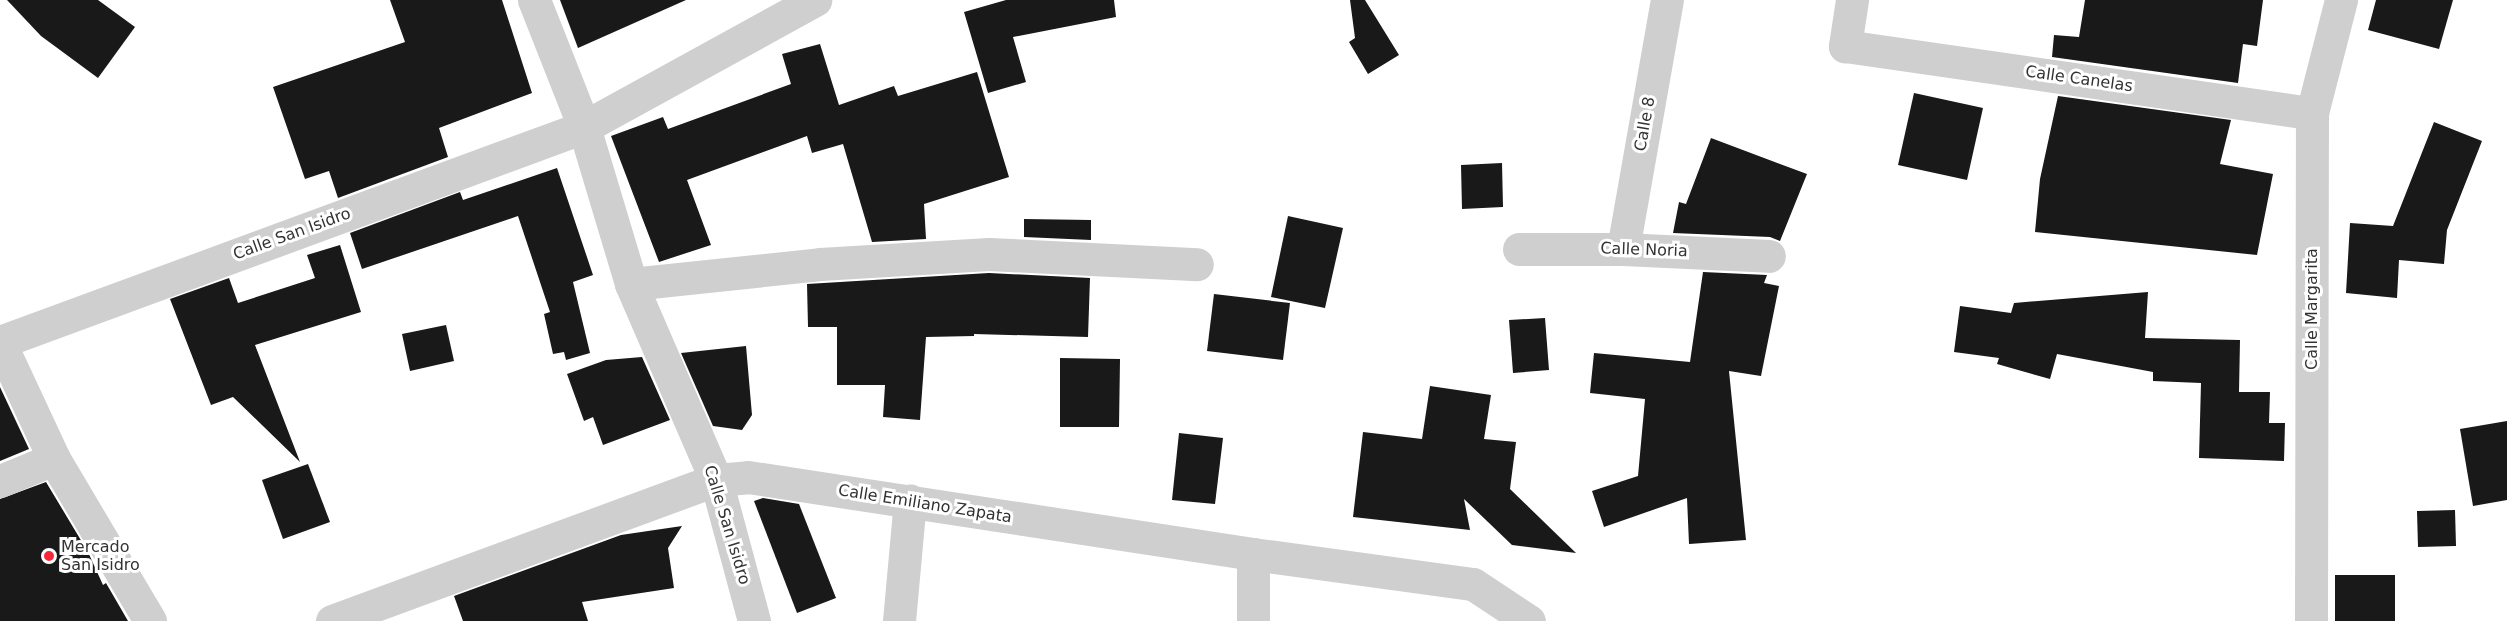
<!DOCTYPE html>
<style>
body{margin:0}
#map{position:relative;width:2507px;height:621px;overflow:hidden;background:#fff;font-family:"DejaVu Sans",sans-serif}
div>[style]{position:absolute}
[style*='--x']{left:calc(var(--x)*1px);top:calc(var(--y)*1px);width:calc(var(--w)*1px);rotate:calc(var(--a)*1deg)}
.building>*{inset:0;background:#191919}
.minor>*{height:33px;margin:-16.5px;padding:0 16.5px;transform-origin:16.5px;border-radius:16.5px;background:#cfcfcf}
.dots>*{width:16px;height:16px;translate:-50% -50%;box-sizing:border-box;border:3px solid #fff;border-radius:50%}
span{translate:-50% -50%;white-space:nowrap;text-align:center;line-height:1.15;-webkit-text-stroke:6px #fff;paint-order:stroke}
.street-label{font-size:16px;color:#323232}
.poi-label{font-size:16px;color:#323232}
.left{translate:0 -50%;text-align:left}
</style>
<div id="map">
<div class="building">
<i style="clip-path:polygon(7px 0,98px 0,135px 27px,98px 78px,41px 36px)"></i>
<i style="clip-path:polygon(390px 0,502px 0,532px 93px,439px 128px,448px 157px,338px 198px,329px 171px,305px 179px,273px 87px,405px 42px)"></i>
<i style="clip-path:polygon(560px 0,686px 0,578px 48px)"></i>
<i style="clip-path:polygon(1006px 0,1114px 0,1116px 17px,1013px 37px,1026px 82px,988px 93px,964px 12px)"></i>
<i style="clip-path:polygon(1350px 0,1365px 0,1399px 55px,1368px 74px,1349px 42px,1355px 38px)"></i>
<i style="clip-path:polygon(2085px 0,2263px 0,2257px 46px,2243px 44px,2238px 83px,2052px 57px,2054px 35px,2079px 37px)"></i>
<i style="clip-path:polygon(2376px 0,2453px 0,2439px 49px,2368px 30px)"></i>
<i style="clip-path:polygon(820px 44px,839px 105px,894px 86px,898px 96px,977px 72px,1009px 177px,924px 204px,926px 239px,872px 242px,843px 144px,812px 153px,807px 136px,687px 180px,711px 245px,659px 262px,611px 136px,663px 117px,668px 129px,791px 84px,782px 54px)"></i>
<i style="clip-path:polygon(1914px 93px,1983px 108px,1967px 180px,1898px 165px)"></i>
<i style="clip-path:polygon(2058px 96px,2231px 120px,2220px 164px,2273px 174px,2257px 255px,2035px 232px,2040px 179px)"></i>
<i style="clip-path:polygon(2434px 122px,2482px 141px,2447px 230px,2444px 264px,2399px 260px,2397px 298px,2346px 293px,2350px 223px,2393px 226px)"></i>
<i style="clip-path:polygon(1711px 138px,1807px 174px,1780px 241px,1770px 237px,1673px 233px,1679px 202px,1686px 204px)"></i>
<i style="clip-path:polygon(1502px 163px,1503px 207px,1462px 209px,1461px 165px)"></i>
<i style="clip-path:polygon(557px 168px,593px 275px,573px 282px,590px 353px,566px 360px,564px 352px,553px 354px,544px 314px,550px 312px,518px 216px,362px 269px,350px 233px,460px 192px,463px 200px)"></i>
<i style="clip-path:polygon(1288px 216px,1343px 228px,1325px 308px,1271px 297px)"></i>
<i style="clip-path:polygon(1024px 219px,1091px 220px,1091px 240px,1024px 237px)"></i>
<i style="clip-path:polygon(340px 245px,361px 312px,255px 345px,300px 462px,233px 397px,211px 405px,170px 299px,229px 278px,238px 303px,315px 278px,307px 255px)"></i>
<i style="clip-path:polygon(1703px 272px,1767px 275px,1764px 283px,1779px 286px,1761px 376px,1729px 371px,1746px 540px,1689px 544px,1687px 498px,1604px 527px,1592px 491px,1638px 476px,1645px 399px,1590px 393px,1594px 353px,1690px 362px)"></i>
<i style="clip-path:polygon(989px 273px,1090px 278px,1088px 337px,974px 334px,974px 336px,926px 337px,920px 420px,883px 417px,885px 385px,837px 385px,837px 327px,808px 327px,807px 284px)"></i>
<i style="clip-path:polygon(2148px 292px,2145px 338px,2240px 340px,2239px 392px,2270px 392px,2269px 423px,2285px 423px,2284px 461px,2199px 458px,2201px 383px,2153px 381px,2153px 372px,2057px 354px,2050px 379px,1997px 364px,1999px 358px,1954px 352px,1960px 306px,2011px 313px,2014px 303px)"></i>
<i style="clip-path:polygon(1214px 294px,1290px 303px,1283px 360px,1207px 351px)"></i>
<i style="clip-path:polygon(1545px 318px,1549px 370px,1513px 373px,1509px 320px)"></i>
<i style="clip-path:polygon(446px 325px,454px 361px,410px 371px,402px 334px)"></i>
<i style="clip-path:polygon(746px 346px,752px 415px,742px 430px,713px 426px,681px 353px)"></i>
<i style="clip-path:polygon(642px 357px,670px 420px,603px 445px,593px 417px,584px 421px,567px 374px,606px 360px)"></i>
<i style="clip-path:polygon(1060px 358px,1120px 359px,1119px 427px,1060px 427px)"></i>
<i style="clip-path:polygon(1430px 386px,1491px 395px,1484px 439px,1516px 442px,1510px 489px,1576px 553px,1512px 545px,1464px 499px,1470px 530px,1353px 517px,1363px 432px,1422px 439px)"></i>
<i style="clip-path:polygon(0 387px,29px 449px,0 461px)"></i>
<i style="clip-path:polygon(2507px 421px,2507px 500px,2473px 506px,2460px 429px)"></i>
<i style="clip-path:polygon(1179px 433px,1223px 438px,1215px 504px,1172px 500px)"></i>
<i style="clip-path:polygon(308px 464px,330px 522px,283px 539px,262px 480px)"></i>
<i style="clip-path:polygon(46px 482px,88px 552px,103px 585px,106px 583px,128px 621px,0 621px,0 499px)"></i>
<i style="clip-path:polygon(763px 498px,799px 504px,836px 598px,797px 613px,754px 501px)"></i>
<i style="clip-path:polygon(2455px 510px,2456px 546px,2418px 547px,2417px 511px)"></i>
<i style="clip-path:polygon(682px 526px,668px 548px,674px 588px,582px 602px,588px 621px,463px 621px,454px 596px,621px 535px)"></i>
<i style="clip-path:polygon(2335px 575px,2395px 575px,2395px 621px,2335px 621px)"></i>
</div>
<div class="minor">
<i style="--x:534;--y:0;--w:136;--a:68.5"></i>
<i style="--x:584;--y:127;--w:164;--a:73.3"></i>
<i style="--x:631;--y:284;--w:214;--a:66.6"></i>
<i style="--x:716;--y:480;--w:146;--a:74.9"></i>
<i style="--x:1852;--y:0;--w:47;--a:98.7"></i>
<i style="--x:1845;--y:46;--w:472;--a:8.2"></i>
<i style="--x:1519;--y:249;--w:104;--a:0"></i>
<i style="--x:1623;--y:249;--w:146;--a:2.7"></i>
<i style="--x:1623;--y:249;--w:253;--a:-80"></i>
<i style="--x:631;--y:284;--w:190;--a:-6"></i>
<i style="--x:820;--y:264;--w:169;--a:-3.4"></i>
<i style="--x:989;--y:254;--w:208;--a:2.8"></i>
<i style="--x:0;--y:342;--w:622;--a:-20.21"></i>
<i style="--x:584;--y:127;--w:264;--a:-28.8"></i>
<i style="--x:0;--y:343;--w:128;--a:65"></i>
<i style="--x:54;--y:459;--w:188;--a:59.3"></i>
<i style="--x:0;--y:481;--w:58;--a:-22.2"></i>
<i style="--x:1253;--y:554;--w:67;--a:90"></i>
<i style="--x:332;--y:621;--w:409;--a:-20.2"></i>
<i style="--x:716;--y:480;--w:32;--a:-5"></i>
<i style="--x:748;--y:477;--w:511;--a:8.67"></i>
<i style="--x:1253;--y:554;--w:222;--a:7.8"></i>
<i style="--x:1473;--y:584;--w:67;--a:33.5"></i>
<i style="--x:899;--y:621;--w:121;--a:-84.8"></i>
<i style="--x:2311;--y:621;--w:508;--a:-89.89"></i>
<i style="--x:2312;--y:113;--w:117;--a:-75.6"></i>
</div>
<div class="dots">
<i style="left:49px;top:556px;background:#f62737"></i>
</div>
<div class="street-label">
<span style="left:2079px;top:79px;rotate:8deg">Calle Canelas</span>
<span style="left:1645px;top:124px;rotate:-80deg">Calle 8</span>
<span style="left:292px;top:234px;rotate:-20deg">Calle San Isidro</span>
<span style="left:1644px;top:250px;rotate:2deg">Calle Noria</span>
<span style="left:2312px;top:309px;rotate:-90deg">Calle Margarita</span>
<span style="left:925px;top:504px;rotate:9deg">Calle Emiliano Zapata</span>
<span style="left:727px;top:525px;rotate:73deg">Calle San Isidro</span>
</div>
<div class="poi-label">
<span class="left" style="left:61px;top:556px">Mercado<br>San Isidro</span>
</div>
</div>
